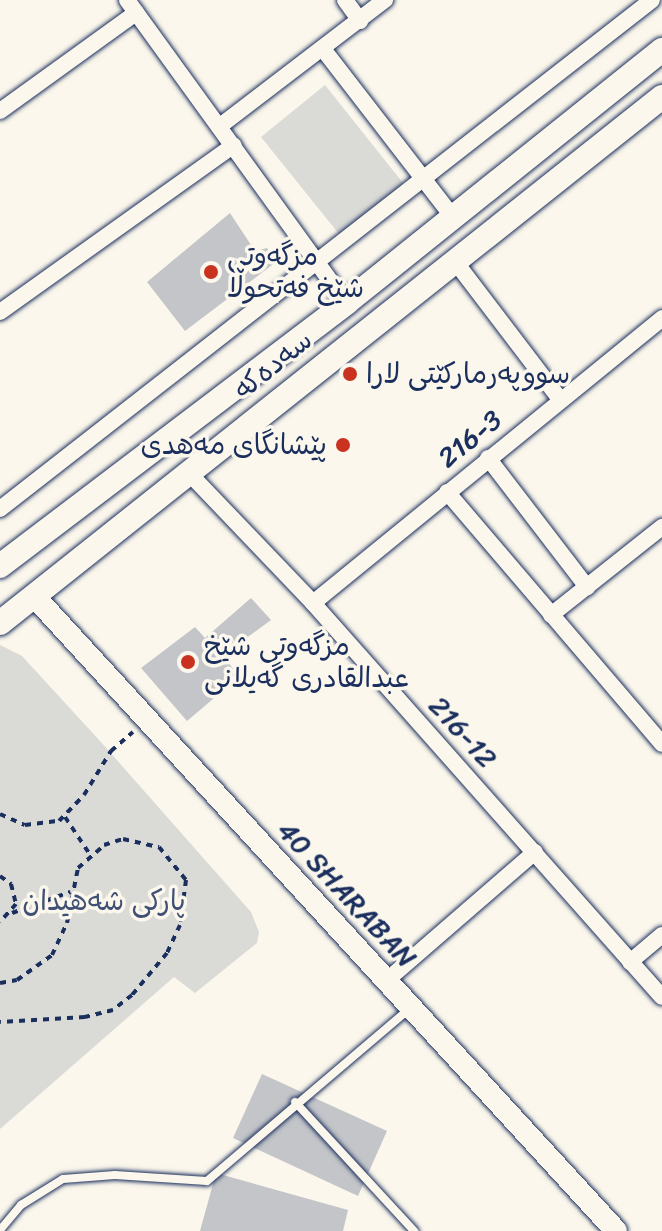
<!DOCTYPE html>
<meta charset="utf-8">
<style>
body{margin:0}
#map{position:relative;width:662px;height:1231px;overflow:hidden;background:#fbf7ec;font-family:Sriracha,"Playpen Sans Arabic",sans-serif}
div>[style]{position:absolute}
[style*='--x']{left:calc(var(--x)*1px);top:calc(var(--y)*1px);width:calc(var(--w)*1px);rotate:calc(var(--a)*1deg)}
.green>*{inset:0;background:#dadad7}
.building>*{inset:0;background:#c3c5c9}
.path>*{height:4px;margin-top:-2px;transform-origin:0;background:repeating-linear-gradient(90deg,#1b2f5e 0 6px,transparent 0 12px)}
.roads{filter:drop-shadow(0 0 2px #1b2f5e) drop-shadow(0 0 2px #1b2f5e)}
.service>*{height:8px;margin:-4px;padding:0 4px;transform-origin:4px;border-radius:4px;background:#fbf7ec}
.minor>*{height:16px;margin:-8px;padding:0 8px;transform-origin:8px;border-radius:8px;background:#fbf7ec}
.tertiary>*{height:22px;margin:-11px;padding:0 11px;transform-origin:11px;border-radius:11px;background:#fbf7ec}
.secondary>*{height:24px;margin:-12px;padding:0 12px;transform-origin:12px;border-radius:12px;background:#fbf7ec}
.dots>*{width:22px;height:22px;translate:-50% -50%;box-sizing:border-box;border:4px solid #fbf7ec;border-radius:50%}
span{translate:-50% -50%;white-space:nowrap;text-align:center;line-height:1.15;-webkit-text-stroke:7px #fbf7ec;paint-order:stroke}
.poi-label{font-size:28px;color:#1b2f5e}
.left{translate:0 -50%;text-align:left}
.right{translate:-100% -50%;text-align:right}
.street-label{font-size:28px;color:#1b2f5e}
.park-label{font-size:28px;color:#415176}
</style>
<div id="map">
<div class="green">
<i style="clip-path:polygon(325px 85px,407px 188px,343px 239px,261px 137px)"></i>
<i style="clip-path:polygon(0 645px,22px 656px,100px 741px,251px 912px,259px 932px,257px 943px,195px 993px,174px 977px,0 1129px)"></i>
</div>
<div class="building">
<i style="clip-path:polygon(230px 213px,255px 251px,267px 248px,276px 262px,185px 331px,147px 282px)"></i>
<i style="clip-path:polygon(251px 598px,271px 620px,223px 655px,239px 677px,187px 721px,141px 668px,195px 627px,205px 638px)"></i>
<i style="clip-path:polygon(262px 1074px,387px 1131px,358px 1196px,233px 1138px)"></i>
<i style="clip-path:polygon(216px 1173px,348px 1210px,343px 1231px,200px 1231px)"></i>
</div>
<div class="path">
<i style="--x:0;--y:814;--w:27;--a:24"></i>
<i style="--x:25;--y:825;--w:34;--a:-7"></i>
<i style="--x:59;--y:821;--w:36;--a:-46"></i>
<i style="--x:84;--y:795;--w:52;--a:-58.5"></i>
<i style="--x:111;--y:751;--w:29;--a:-41"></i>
<i style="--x:65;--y:817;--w:43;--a:56.3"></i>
<i style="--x:0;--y:876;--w:14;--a:36"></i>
<i style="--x:11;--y:884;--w:21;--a:76"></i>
<i style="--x:16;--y:904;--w:24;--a:132"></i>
<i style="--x:12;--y:913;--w:62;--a:-19.9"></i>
<i style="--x:0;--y:983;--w:17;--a:-10"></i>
<i style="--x:17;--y:980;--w:43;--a:-35.5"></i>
<i style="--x:52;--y:955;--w:35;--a:-65"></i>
<i style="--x:67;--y:923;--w:56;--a:-78.7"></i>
<i style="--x:78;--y:868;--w:35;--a:-41"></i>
<i style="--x:104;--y:845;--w:20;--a:-18"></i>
<i style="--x:123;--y:839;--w:37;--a:13"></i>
<i style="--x:159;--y:847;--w:43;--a:50.7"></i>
<i style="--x:186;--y:880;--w:45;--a:97.6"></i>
<i style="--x:180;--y:925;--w:31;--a:115"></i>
<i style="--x:167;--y:953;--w:55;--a:129.8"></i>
<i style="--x:132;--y:995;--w:24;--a:142"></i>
<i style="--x:113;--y:1010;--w:29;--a:166"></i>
<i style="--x:85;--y:1017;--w:85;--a:176.6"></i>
</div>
<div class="roads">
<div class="service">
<i style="--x:295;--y:1102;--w:176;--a:47.3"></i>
<i style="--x:0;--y:1230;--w:33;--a:-50"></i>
<i style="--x:21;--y:1205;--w:49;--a:-31.8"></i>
<i style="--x:63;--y:1179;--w:52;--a:-4.4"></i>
<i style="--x:115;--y:1175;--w:92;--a:3.7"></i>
<i style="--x:207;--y:1181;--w:267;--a:-40.4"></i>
</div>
<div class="minor">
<i style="--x:127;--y:0;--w:374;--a:54.1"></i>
<i style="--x:345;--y:0;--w:26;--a:54"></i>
<i style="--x:323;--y:49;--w:212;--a:52.3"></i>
<i style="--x:0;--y:111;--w:168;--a:-35.8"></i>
<i style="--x:220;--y:126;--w:208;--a:-37.4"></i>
<i style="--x:454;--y:260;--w:175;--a:52.7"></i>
<i style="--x:0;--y:312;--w:287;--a:-35.5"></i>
<i style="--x:488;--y:458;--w:163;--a:52.5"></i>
<i style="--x:188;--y:472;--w:181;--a:46.3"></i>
<i style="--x:313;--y:603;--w:526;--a:48.47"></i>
<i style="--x:447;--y:492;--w:331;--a:49.5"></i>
<i style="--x:0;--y:509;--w:827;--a:-37.98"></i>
<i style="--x:313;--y:603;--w:451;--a:-39.2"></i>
<i style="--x:551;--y:615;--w:142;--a:-38.4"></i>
<i style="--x:630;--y:962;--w:42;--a:-40.2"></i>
<i style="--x:386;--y:981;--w:197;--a:-40.9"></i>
</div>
<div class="tertiary">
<i style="--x:34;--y:596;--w:861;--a:47.49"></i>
</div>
<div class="secondary">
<i style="--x:0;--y:566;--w:435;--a:-37.2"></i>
<i style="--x:346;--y:303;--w:405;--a:-38.7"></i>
<i style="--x:0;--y:623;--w:846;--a:-38.47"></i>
</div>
</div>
<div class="dots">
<i style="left:211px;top:272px;background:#c8321e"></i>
<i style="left:350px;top:374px;background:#c8321e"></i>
<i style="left:343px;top:445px;background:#c8321e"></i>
<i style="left:188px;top:662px;background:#c8321e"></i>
</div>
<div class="poi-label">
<span class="left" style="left:227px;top:272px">مزگەوتی<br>شێخ فەتحوڵا</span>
<span class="left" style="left:366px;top:374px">سووپەرمارکێتی لارا</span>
<span class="right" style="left:327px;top:445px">پێشانگای مەهدی</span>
<span class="left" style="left:204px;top:662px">مزگەوتی شێخ<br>عبدالقادری گەیلانی</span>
</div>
<div class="street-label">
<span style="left:273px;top:365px;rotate:-39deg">سەدەکە</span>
<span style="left:470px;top:439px;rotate:-39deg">216-3</span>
<span style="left:463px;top:732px;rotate:48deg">216-12</span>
<span style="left:347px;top:894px;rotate:47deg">40 SHARABAN</span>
</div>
<div class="park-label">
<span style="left:104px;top:901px">پارکی شەهیدان</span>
</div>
</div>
